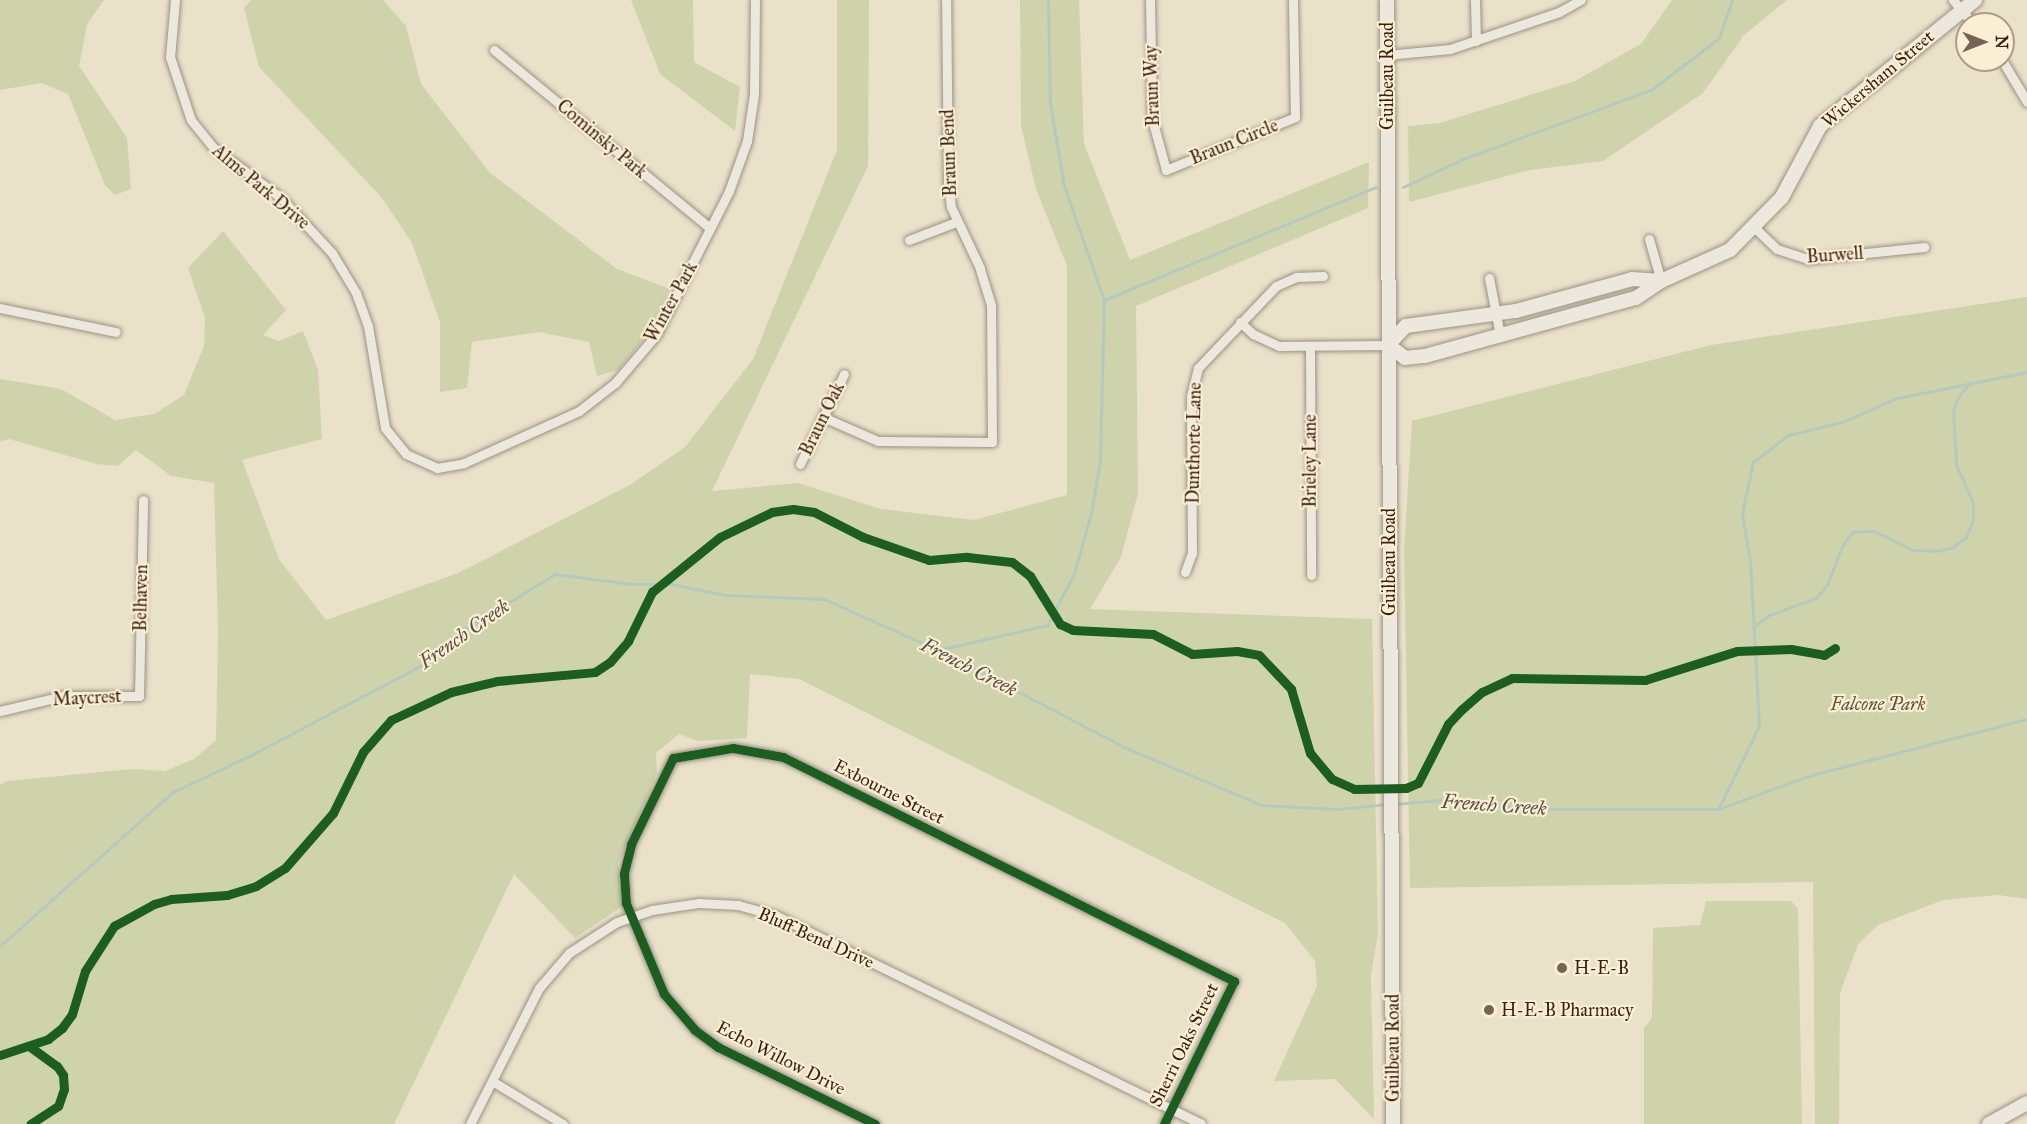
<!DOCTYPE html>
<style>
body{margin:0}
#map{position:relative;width:2027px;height:1124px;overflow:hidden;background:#eae1c9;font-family:"IM FELL Great Primer",serif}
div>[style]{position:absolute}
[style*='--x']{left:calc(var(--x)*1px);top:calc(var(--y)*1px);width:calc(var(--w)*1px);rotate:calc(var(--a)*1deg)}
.green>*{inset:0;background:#ced3ac}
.stream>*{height:3px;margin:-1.5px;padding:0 1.5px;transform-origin:1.5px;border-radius:1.5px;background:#b5c9bc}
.roads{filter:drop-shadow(0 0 2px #9b9284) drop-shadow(0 0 2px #9b9284)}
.street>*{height:9px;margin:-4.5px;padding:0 4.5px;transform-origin:4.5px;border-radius:4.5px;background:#ede8dd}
.secondary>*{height:14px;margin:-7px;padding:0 7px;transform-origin:7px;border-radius:7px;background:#ede8dd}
.cycleway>*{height:9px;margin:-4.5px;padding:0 4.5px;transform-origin:4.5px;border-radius:4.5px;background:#1b5e20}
.dots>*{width:16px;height:16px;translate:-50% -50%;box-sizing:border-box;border:3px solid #faefd3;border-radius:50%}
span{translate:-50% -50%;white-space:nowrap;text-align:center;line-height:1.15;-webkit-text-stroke:4.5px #faefd3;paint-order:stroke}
.street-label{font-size:18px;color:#3b1e13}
.park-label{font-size:18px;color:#60513a;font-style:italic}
.poi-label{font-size:18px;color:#3b1e13}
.left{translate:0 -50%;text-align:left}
.water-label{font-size:20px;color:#594e44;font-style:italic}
.north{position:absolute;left:1955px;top:12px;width:60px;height:60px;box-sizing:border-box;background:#faefd3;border:2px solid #ae9b86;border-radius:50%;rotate:90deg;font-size:16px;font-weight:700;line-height:24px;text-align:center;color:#3b1e13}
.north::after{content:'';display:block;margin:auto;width:21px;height:27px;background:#786253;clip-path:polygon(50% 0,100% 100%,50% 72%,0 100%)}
</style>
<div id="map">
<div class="green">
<i style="clip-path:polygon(0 0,104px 0,87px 24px,79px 66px,127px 138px,131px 189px,115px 195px,105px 185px,68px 94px,41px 83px,0 90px)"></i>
<i style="clip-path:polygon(251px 0,383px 0,406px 26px,421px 84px,490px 173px,617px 269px,670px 289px,651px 331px,618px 370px,597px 376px,589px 342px,539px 332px,472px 342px,467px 388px,440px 392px,440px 322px,412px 243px,382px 198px,259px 67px,244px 8px)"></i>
<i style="clip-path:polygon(631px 0,693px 0,694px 62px,740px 87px,735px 131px,660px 74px)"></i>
<i style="clip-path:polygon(837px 0,869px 0,868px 166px,712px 491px,798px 483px,881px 509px,974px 520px,1067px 495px,1067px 266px,1036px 189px,1021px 126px,1020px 0,1079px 0,1084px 144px,1130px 260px,1369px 162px,1368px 208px,1136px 306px,1138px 493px,1121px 557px,1090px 609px,1372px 619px,1378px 935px,1371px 975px,1374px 1119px,1335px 1079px,1274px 1081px,1317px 986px,1315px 961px,1285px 923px,799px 679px,750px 674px,747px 738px,697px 741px,679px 734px,656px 753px,657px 774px,618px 863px,624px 905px,575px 938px,514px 874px,394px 1124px,0 1124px,0 785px,7px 781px,132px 769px,165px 771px,194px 759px,216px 740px,218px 632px,214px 483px,171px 476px,136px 450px,118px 466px,96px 464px,9px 439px,0 441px,0 379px,61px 389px,115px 420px,154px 414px,184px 395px,204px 346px,205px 318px,188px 268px,223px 231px,286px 310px,263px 335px,279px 341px,303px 331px,318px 370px,322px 439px,242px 460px,279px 559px,326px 620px,458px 573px,630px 485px,685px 447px,753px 359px,837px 150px)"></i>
<i style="clip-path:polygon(1672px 0,1787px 0,1744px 35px,1703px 93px,1603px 161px,1530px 170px,1409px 202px,1408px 126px,1440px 123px,1575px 81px,1641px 44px)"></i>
<i style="clip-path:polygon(2027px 297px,2027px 899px,1998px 895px,1943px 900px,1878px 925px,1858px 944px,1840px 993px,1839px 1124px,1815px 1124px,1813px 882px,1410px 888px,1404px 550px,1412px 421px,1711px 345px)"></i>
<i style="clip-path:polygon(1706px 901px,1791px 901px,1798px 909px,1802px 1124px,1644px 1124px,1644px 1028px,1652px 1018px,1653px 928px,1700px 925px)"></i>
</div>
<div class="stream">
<i style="--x:1403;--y:187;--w:66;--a:-25"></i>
<i style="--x:1463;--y:159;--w:200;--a:-20.2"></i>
<i style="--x:1651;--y:90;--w:86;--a:-37.4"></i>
<i style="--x:1719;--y:38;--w:40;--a:-71.1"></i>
<i style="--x:1104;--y:300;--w:294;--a:-22.6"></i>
<i style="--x:1753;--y:627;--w:20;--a:-37"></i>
<i style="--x:1769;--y:615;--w:50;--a:-19.9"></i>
<i style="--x:1816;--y:598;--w:17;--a:-50"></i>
<i style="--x:1827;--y:585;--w:42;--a:-69"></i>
<i style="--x:1842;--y:546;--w:17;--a:-54"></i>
<i style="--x:1852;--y:532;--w:22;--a:-3"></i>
<i style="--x:1874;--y:531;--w:43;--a:26"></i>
<i style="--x:1913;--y:550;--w:23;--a:2"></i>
<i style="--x:1936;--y:551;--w:17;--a:-13"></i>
<i style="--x:1953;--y:547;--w:16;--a:-38"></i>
<i style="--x:1966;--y:537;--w:18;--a:-68"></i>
<i style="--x:1973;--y:520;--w:17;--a:-90"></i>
<i style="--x:1973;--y:503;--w:43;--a:-113.6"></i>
<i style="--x:1956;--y:464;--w:53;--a:-93.2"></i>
<i style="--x:1953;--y:411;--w:15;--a:-70"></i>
<i style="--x:1958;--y:397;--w:16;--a:-50"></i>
<i style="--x:938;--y:650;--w:112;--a:-12.9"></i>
<i style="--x:1047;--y:625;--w:58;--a:-62.1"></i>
<i style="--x:1074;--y:574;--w:63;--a:-74.4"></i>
<i style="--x:1091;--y:513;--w:53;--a:-80.2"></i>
<i style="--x:1100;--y:461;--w:161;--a:-88.6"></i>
<i style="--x:1104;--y:300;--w:121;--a:-109.3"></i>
<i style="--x:1064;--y:186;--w:83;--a:-99.7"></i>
<i style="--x:1050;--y:104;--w:104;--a:-91.1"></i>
<i style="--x:1395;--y:804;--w:56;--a:-5.1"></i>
<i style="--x:1451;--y:799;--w:77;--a:7.5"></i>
<i style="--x:1527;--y:809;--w:191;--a:0"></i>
<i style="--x:1718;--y:809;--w:96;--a:-20.1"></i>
<i style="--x:1808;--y:776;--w:226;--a:-14.6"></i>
<i style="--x:1719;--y:807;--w:90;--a:-63.7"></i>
<i style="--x:1759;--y:726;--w:165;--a:-93.1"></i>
<i style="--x:1750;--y:561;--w:49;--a:-99.5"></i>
<i style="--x:1742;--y:513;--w:52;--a:-77.8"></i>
<i style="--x:1753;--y:462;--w:44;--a:-37.6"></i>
<i style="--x:1788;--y:435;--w:56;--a:-13.5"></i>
<i style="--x:1842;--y:422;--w:60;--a:-23.6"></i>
<i style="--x:1897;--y:398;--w:133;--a:-11.3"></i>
<i style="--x:0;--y:946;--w:232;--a:-41.7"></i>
<i style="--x:173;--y:792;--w:91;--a:-25.4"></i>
<i style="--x:255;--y:753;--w:210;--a:-27.8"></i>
<i style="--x:441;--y:655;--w:28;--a:-51"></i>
<i style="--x:459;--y:633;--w:113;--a:-31.6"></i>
<i style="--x:555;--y:574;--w:77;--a:7.5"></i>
<i style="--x:631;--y:584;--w:40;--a:0"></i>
<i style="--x:671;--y:584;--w:55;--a:11.5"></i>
<i style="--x:725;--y:595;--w:99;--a:2.3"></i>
<i style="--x:824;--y:599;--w:125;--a:24.1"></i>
<i style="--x:938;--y:650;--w:210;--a:27.5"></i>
<i style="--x:1124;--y:747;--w:149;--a:22.9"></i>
<i style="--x:1261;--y:805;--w:77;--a:3"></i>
<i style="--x:1338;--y:809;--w:50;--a:-5.7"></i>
</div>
<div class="roads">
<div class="street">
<i style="--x:175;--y:0;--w:57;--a:95"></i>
<i style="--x:170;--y:57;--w:66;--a:71.6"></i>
<i style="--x:191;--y:120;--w:36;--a:51"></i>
<i style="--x:214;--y:148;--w:84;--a:36.7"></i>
<i style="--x:281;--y:198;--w:75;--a:47.2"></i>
<i style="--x:332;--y:253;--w:47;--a:59"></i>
<i style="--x:356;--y:293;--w:35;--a:70"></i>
<i style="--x:368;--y:326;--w:103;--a:80.5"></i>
<i style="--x:385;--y:428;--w:33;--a:51"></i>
<i style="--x:406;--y:454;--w:34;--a:24"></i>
<i style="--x:437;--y:468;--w:27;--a:-10"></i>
<i style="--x:464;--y:463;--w:126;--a:-24.3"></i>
<i style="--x:579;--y:411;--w:46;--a:-37.9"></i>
<i style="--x:615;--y:383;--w:63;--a:-49.5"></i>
<i style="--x:656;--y:335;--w:161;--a:-63.1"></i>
<i style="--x:729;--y:191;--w:53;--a:-70.2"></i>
<i style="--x:747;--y:141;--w:48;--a:-81.5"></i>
<i style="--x:754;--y:94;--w:94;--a:-89.4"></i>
<i style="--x:1150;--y:0;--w:119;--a:89"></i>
<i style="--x:1152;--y:119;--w:53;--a:74.6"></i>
<i style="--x:1166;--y:170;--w:139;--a:-22.3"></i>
<i style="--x:1295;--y:117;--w:117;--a:-91"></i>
<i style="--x:1475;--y:0;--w:41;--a:88.6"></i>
<i style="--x:1953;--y:0;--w:31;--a:50"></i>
<i style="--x:494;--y:50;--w:280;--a:39.5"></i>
<i style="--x:1387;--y:55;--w:63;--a:-5.4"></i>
<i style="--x:1450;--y:49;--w:115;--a:-18.7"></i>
<i style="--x:1559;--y:12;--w:25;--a:-29"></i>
<i style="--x:2002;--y:60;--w:49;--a:59.2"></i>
<i style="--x:1755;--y:228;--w:30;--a:44"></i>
<i style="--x:1777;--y:249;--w:33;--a:18"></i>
<i style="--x:1808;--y:259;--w:117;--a:-5.9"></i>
<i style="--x:1649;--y:239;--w:44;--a:74.1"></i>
<i style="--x:909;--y:240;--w:50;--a:-21"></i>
<i style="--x:1489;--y:278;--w:58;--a:79.1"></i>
<i style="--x:0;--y:308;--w:118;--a:11.7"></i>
<i style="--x:1240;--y:322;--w:18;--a:43"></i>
<i style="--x:1253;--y:334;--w:29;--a:25"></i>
<i style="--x:1279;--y:346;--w:109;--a:-0.5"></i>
<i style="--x:1310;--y:347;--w:228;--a:89.7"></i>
<i style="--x:823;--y:417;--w:60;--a:23.6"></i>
<i style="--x:878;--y:441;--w:114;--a:0.5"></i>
<i style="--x:992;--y:442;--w:137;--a:-90.4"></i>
<i style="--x:991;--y:305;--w:39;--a:-107"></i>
<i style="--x:980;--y:268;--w:68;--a:-115.4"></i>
<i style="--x:951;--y:207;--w:26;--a:-97"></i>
<i style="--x:948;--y:181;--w:181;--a:-90.6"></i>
<i style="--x:800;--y:464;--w:100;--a:-63.9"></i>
<i style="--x:1185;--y:572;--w:20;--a:-70"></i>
<i style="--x:1192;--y:553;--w:157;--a:-90.4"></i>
<i style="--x:1191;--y:396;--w:29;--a:-76"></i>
<i style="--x:1198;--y:368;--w:113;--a:-46.4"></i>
<i style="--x:1276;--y:286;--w:22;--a:-24"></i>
<i style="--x:1296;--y:277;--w:27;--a:-2"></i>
<i style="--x:0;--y:711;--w:65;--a:-13.4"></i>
<i style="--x:63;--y:696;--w:76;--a:0"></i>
<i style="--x:139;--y:696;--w:196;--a:-88.8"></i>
<i style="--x:492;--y:1081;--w:83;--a:31.2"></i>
<i style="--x:470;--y:1124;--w:153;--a:-63.1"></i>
<i style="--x:539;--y:988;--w:46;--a:-49.4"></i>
<i style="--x:569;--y:953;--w:57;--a:-32.9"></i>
<i style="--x:617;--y:922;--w:37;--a:-19"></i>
<i style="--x:652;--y:910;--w:48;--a:-8.5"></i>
<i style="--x:699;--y:903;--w:39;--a:3"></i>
<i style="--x:738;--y:905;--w:41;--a:15.8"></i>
<i style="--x:777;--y:916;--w:472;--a:26.1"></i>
<i style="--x:875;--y:1124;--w:175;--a:-153.9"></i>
<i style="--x:718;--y:1047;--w:29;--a:-144"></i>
<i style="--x:695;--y:1030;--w:48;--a:-130.7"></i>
<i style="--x:664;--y:994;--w:99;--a:-112.7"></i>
<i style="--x:626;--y:903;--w:30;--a:-94"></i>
<i style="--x:624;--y:873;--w:30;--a:-76"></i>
<i style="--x:631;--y:844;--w:96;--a:-64"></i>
<i style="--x:673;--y:758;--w:61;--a:-9.5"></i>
<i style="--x:733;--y:748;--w:51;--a:10.2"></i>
<i style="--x:783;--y:757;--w:504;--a:26.41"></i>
<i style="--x:1234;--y:981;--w:159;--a:116.1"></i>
</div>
<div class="secondary">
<i style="--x:1387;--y:0;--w:1124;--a:89.69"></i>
<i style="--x:1388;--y:345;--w:21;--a:37"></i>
<i style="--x:1405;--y:358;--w:20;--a:-6"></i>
<i style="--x:1425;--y:356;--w:219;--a:-15.4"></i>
<i style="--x:1636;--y:298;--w:30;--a:-34"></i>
<i style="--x:1661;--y:281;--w:76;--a:-24.2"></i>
<i style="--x:1730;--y:250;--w:74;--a:-45.5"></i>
<i style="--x:1782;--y:197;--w:81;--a:-61.8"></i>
<i style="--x:1820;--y:126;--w:200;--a:-39.1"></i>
<i style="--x:1388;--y:345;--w:26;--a:-47"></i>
<i style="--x:1406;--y:326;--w:111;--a:-7.8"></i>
<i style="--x:1516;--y:311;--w:120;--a:-15.4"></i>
<i style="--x:1632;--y:279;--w:29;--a:4"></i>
<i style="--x:1989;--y:1124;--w:43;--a:-28.9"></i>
</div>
</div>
<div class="cycleway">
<i style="--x:29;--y:1046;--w:34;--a:36"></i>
<i style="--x:57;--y:1066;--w:11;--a:56"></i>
<i style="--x:63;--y:1075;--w:14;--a:86"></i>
<i style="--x:64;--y:1089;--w:18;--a:109"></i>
<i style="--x:58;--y:1106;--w:33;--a:147"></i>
<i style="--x:0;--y:1055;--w:51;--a:-18.4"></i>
<i style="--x:48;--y:1039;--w:18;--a:-38"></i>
<i style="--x:62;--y:1028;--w:17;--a:-54"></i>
<i style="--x:72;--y:1014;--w:45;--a:-73.2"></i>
<i style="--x:85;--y:971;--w:54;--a:-57.2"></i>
<i style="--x:114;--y:926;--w:46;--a:-28.8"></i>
<i style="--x:154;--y:904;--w:18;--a:-16"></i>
<i style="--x:171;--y:899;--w:56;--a:-4.1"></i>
<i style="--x:227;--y:895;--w:30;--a:-17"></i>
<i style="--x:256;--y:886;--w:34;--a:-32"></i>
<i style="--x:285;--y:868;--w:73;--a:-48.9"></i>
<i style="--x:333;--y:813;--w:68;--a:-63.8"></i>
<i style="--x:363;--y:752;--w:43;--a:-48.8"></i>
<i style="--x:391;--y:720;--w:66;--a:-25"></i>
<i style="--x:451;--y:692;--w:47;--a:-13.4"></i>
<i style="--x:497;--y:681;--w:98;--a:-5.2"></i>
<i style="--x:595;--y:672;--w:18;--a:-34"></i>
<i style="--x:610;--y:662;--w:28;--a:-49"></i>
<i style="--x:628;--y:641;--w:55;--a:-63.9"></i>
<i style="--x:652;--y:592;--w:87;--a:-39"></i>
<i style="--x:720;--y:537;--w:58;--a:-25.7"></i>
<i style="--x:772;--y:512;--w:21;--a:-8"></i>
<i style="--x:793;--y:509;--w:21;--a:8"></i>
<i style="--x:814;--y:512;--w:55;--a:27"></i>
<i style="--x:863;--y:537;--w:70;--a:19.2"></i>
<i style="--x:929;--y:560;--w:38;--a:-5"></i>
<i style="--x:967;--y:557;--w:45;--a:6.3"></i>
<i style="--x:1012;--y:562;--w:23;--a:38"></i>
<i style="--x:1030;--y:576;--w:57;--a:58"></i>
<i style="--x:1060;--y:624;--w:14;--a:25"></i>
<i style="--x:1073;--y:630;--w:80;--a:2.9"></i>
<i style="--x:1153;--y:634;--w:44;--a:27.1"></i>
<i style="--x:1192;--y:654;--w:45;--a:-3.8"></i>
<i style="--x:1237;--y:651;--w:22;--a:10"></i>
<i style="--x:1259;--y:655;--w:47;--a:46.7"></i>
<i style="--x:1291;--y:689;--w:67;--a:73.5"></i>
<i style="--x:1310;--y:753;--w:34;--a:50"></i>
<i style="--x:1332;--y:779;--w:24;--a:24"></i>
<i style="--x:1354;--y:789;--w:52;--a:-1.1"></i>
<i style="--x:1406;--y:788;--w:13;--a:-23"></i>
<i style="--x:1418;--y:783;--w:66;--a:-63"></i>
<i style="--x:1448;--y:724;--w:19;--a:-47"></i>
<i style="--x:1461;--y:710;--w:28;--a:-41"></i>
<i style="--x:1482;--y:692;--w:33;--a:-25"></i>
<i style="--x:1512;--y:678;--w:133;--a:0.9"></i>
<i style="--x:1645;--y:680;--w:96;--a:-17.5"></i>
<i style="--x:1737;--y:651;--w:54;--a:-2.1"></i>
<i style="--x:1791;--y:649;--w:34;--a:10"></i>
<i style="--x:1824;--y:655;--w:13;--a:-32"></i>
<i style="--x:875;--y:1124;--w:175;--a:-153.9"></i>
<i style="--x:718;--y:1047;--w:29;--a:-144"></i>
<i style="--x:695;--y:1030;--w:48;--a:-130.7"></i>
<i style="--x:664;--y:994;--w:99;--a:-112.7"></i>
<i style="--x:626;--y:903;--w:30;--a:-94"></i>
<i style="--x:624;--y:873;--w:30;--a:-76"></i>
<i style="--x:631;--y:844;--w:96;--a:-64"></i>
<i style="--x:673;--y:758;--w:61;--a:-9.5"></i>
<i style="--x:733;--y:748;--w:51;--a:10.2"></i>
<i style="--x:783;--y:757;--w:504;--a:26.41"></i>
<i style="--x:1234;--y:981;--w:159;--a:116.1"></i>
</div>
<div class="dots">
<i style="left:1562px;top:968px;background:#786253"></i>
<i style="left:1489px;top:1010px;background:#786253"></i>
</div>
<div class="street-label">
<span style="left:1387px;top:76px;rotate:-90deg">Guilbeau Road</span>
<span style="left:1878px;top:79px;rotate:-40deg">Wickersham Street</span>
<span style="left:1152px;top:86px;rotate:-92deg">Braun Way</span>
<span style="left:602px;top:139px;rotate:40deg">Cominsky Park</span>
<span style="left:1234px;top:142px;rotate:-22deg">Braun Circle</span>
<span style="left:949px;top:153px;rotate:-92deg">Braun Bend</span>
<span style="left:261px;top:187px;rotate:40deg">Alms Park Drive</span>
<span style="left:1835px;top:255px;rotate:-4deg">Burwell</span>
<span style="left:671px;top:302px;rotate:-61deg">Winter Park</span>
<span style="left:822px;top:419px;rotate:-64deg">Braun Oak</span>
<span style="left:1194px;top:443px;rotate:-89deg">Dunthorte Lane</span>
<span style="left:1310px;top:461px;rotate:-90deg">Brieley Lane</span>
<span style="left:1389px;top:562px;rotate:-90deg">Guilbeau Road</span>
<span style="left:141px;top:598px;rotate:-89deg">Belhaven</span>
<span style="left:87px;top:698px;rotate:-3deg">Maycrest</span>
<span style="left:889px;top:792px;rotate:27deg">Exbourne Street</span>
<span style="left:816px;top:938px;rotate:24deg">Bluff Bend Drive</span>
<span style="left:1184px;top:1045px;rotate:-64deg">Sherri Oaks Street</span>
<span style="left:1393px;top:1048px;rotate:-90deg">Guilbeau Road</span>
<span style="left:781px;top:1058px;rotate:27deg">Echo Willow Drive</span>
</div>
<div class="park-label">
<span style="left:1878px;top:704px">Falcone Park</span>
</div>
<div class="poi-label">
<span class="left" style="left:1574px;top:968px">H-E-B</span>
<span class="left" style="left:1501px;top:1010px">H-E-B Pharmacy</span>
</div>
<div class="water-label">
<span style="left:464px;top:634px;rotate:-35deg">French Creek</span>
<span style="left:969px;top:667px;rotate:27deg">French Creek</span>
<span style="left:1494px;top:805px;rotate:4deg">French Creek</span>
</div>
<div class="north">N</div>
</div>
